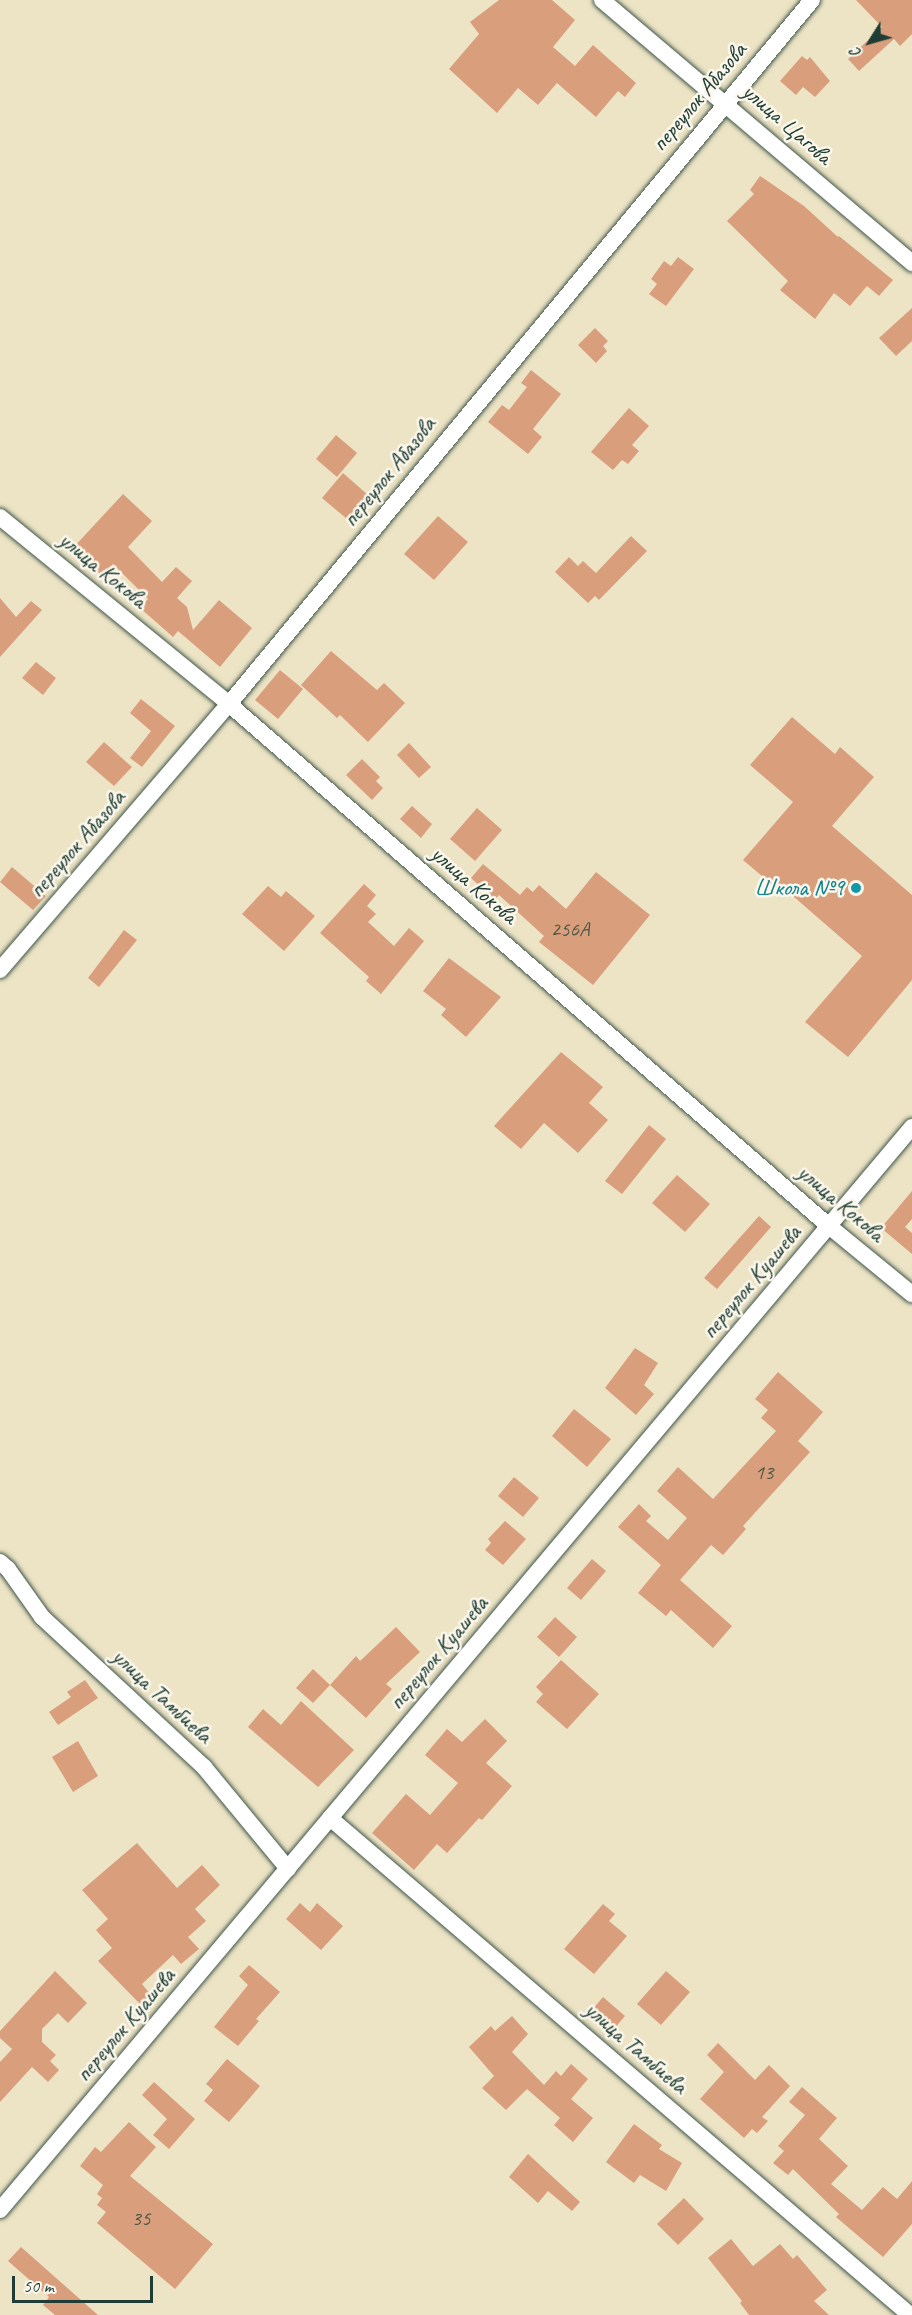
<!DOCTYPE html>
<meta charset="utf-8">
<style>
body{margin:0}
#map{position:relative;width:912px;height:2315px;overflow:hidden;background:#ede4c5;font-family:Caveat,sans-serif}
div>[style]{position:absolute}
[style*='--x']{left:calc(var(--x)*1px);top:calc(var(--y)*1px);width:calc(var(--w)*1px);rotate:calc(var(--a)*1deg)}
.building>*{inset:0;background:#d99f7d}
.roads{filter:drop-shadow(0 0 2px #3e564a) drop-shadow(0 0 2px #3e564a)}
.street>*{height:16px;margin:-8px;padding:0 8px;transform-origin:8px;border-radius:8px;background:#fff}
.dots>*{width:16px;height:16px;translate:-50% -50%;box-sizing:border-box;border:3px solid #fbf7ec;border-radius:50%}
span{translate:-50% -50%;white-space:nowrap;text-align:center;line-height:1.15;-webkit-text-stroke:5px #fbf7ec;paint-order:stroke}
.number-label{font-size:21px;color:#4e5646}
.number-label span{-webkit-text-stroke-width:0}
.street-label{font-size:24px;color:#1f3d34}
.culture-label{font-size:24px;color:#0d838f}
.right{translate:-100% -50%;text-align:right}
.north{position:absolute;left:840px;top:12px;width:60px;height:60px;-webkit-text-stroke:4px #fbf7ec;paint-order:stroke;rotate:233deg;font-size:16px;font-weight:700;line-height:24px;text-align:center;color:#1f3d34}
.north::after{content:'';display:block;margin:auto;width:21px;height:27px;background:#1f3d34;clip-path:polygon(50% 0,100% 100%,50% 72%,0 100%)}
.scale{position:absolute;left:12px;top:2276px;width:141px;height:27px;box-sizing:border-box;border:3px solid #1f3d34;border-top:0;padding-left:8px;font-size:18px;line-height:21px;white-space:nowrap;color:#1f3d34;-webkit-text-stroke:4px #fbf7ec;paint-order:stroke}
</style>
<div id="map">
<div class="building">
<i style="clip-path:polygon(499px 0,552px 0,575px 20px,553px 47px,575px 66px,593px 45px,636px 83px,625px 97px,618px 91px,596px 117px,557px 83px,538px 105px,518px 88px,497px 113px,449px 69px,479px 34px,470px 22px)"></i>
<i style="clip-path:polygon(856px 0,912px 0,912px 34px,900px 46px,894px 39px,859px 71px,848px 59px,882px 27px)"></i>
<i style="clip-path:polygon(802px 56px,807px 60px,810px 57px,830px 81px,815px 97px,803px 87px,796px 95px,780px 81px)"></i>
<i style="clip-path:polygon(760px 176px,804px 206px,838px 237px,839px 236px,893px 280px,879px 296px,867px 286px,850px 306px,834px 293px,815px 319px,780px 290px,788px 281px,727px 221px,754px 194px,750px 190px)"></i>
<i style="clip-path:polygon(678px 257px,694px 269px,666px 306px,649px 294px,657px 284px,651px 279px,664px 261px,671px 266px)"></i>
<i style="clip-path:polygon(912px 308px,912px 341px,896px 356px,879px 338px)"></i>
<i style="clip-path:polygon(595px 328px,608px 341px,603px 346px,607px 351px,596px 363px,578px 345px)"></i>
<i style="clip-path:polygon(531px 370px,561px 394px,533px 429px,542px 437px,528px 454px,488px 422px,502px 405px,509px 410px,527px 387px,521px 383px)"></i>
<i style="clip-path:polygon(629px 408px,649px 426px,632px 445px,639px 451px,628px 464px,622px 460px,613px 470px,591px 452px)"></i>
<i style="clip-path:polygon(336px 435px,357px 453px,337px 477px,316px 459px)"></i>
<i style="clip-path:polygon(343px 473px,368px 495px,347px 519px,322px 498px)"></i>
<i style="clip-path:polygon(123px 494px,152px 521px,128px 547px,162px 582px,176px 567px,192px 581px,177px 598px,187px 607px,193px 630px,219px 600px,252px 628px,220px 667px,178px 631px,173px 637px,140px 608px,148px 599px,113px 564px,102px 576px,72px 549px)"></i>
<i style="clip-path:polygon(438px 516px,468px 542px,434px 580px,404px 554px)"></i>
<i style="clip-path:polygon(631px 536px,647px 551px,599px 600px,595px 596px,588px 603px,555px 572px,569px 557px,578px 566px,583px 561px,596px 573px)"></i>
<i style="clip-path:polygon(0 598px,16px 617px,31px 601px,42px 610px,0 657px)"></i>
<i style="clip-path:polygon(331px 651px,377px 690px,384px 683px,405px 703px,368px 742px,340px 715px,337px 718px,301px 685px)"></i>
<i style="clip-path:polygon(36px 662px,56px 678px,43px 695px,22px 678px)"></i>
<i style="clip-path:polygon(280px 670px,303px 689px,278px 719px,255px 700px)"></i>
<i style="clip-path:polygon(141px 699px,175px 726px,142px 767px,130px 758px,151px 731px,130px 713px)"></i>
<i style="clip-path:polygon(792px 717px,835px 754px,840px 747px,874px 777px,832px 826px,912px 895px,912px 980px,848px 1057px,805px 1022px,862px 956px,786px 890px,783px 894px,743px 860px,793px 802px,750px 765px)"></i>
<i style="clip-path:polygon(104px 742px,132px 767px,114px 786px,86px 762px)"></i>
<i style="clip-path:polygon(409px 743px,431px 767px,419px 778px,397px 755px)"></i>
<i style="clip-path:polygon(362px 759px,380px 777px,376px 781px,383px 788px,372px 800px,346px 775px)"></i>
<i style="clip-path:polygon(412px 806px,432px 824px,421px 838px,400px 819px)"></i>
<i style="clip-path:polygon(477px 808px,502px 830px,475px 861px,450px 839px)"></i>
<i style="clip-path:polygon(483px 864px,520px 895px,527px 887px,533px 892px,539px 885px,566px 909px,596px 872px,650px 915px,593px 985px,539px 942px,544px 936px,499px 895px,495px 900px,471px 878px)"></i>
<i style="clip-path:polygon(12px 867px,46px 896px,33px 910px,0 882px)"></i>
<i style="clip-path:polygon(364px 884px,376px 895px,367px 906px,376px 914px,368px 922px,394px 946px,409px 928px,424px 941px,381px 994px,366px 981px,369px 977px,320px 933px)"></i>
<i style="clip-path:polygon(268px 886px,281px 897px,286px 891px,315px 916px,284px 951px,242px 914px)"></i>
<i style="clip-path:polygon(124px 930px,137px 940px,99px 987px,88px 978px)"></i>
<i style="clip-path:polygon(449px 958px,501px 997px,466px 1037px,441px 1015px,446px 1009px,423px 991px)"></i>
<i style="clip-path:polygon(561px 1052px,603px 1087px,589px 1103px,608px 1120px,578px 1153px,544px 1123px,521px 1149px,494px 1126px)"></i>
<i style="clip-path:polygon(649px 1125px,666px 1139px,622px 1194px,605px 1181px)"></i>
<i style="clip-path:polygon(677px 1175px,710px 1204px,685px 1232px,652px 1203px)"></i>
<i style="clip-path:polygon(912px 1191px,912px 1219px,905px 1227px,912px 1233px,912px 1254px,881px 1228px)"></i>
<i style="clip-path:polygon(759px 1216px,771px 1227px,717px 1289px,704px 1278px)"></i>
<i style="clip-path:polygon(635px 1348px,658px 1363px,644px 1385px,654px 1394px,636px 1415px,605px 1388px)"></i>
<i style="clip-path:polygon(778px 1372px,823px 1412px,798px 1441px,810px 1452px,743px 1526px,746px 1529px,723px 1555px,711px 1545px,680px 1580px,732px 1626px,713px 1648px,671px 1610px,666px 1616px,638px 1593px,661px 1565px,618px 1527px,639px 1504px,651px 1516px,646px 1521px,668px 1540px,687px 1518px,657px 1491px,678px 1467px,713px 1499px,776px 1431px,761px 1418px,768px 1410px,755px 1399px)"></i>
<i style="clip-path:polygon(574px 1409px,611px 1439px,587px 1467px,552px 1436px)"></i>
<i style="clip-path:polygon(514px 1477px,539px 1498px,523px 1517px,498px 1496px)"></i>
<i style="clip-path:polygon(505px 1521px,526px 1539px,503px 1565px,485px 1550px,491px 1543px,488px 1539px)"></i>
<i style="clip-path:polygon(592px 1559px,606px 1571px,581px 1600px,567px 1588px)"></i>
<i style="clip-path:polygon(555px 1617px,577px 1637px,559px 1657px,537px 1637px)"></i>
<i style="clip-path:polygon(396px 1627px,420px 1652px,386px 1684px,392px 1689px,366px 1718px,330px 1685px,356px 1656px,360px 1661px)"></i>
<i style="clip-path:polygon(561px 1660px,599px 1694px,567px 1729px,536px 1702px,543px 1694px,536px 1687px)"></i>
<i style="clip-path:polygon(313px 1669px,330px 1685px,313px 1703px,296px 1688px)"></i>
<i style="clip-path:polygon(85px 1680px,98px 1698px,58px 1725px,49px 1712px,71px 1697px,67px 1692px)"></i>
<i style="clip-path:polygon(301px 1701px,354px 1750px,318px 1787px,248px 1727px,263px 1709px,281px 1725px)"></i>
<i style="clip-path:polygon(485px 1719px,507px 1741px,486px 1763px,512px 1786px,482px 1820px,479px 1818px,447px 1853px,437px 1844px,414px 1870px,372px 1833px,406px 1794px,430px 1815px,458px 1783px,425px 1755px,447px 1729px,462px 1742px)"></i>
<i style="clip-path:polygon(78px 1741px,98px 1776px,73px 1792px,52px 1757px)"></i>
<i style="clip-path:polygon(137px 1843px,177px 1888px,202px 1865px,220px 1885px,195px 1909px,206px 1921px,188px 1937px,199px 1949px,181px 1964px,173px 1955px,142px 1984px,151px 1995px,140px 2004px,98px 1961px,112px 1948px,96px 1930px,108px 1919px,82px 1890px)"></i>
<i style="clip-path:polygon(300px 1903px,310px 1912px,317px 1903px,343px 1926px,321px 1950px,286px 1919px)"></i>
<i style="clip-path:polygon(603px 1904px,615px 1914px,609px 1921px,627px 1936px,594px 1974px,564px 1949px)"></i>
<i style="clip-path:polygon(249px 1965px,280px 1992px,256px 2019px,259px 2021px,238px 2046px,214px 2027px,248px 1985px,239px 1976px)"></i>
<i style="clip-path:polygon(55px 1971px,87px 2003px,68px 2023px,58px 2013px,42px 2029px,42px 2042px,56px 2055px,50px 2061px,59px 2070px,48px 2082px,32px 2067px,0 2102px,0 2062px,12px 2049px,0 2038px,0 2031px)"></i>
<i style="clip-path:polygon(666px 1971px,690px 1992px,661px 2025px,637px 2004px)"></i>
<i style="clip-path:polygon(603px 1997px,625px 2016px,613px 2030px,591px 2011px)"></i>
<i style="clip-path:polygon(512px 2016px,528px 2034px,512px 2052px,544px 2085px,556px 2071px,561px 2076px,571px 2064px,588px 2079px,571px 2099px,593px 2118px,573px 2142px,554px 2125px,560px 2118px,527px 2089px,506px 2110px,482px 2088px,494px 2076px,469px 2047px,491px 2026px,495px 2031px)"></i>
<i style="clip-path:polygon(718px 2043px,755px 2080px,769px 2065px,790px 2086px,762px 2117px,768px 2121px,757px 2133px,752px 2129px,744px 2138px,700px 2099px,724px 2072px,707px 2055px)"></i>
<i style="clip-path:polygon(227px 2059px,260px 2086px,229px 2122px,204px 2101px,213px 2090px,206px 2084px)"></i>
<i style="clip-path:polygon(154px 2082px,195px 2119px,169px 2149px,153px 2135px,167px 2119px,142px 2095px)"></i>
<i style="clip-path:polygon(802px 2087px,837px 2118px,819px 2139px,848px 2166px,831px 2184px,862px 2210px,883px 2187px,897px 2199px,912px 2181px,912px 2224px,883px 2257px,836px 2217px,839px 2214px,793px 2169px,788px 2175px,773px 2163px,784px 2151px,778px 2146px,805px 2115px,789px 2102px)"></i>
<i style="clip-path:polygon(129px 2122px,156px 2147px,130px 2176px,213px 2244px,175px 2289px,97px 2223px,106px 2212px,97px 2205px,102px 2198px,97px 2194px,103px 2185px,80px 2166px,95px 2147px,101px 2152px)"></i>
<i style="clip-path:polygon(634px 2124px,662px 2145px,659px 2149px,682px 2163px,666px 2191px,640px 2175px,634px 2183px,606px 2162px)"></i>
<i style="clip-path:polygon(528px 2154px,580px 2202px,572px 2211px,548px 2191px,538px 2203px,509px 2177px)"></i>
<i style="clip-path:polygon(684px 2198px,704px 2219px,678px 2245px,657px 2224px)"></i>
<i style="clip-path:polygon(731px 2239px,753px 2266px,780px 2244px,793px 2259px,797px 2255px,827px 2290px,814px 2301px,829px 2315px,749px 2315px,740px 2303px,742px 2301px,708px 2258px)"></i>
<i style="clip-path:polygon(21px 2247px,98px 2315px,55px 2315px,43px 2305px,49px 2297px,8px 2261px)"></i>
</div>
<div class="roads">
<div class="street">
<i style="--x:602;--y:0;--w:407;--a:40.3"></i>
<i style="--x:0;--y:517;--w:296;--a:39.2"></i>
<i style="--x:229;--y:704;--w:797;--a:41.03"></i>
<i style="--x:830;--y:1227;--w:106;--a:39.3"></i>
<i style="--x:0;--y:970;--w:351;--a:-49.3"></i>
<i style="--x:229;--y:704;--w:914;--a:-50.37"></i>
<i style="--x:0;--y:1562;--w:11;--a:41"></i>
<i style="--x:8;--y:1569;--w:59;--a:54.7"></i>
<i style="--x:42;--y:1617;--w:221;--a:42.8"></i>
<i style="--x:204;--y:1767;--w:132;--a:50.5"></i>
<i style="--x:330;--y:1818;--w:764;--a:40.59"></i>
<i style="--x:0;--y:2210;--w:1416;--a:-49.9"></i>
</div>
</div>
<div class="dots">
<i style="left:856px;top:888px;background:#0f9aa8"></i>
</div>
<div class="number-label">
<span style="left:570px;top:929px">256А</span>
<span style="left:764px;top:1472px">13</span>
<span style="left:141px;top:2218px">35</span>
</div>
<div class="street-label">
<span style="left:699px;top:97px;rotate:-50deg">переулок Абазова</span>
<span style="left:787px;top:124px;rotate:41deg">улица Цагова</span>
<span style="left:389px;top:472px;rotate:-51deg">переулок Абазова</span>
<span style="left:103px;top:570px;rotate:39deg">улица Кокова</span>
<span style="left:77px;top:844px;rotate:-49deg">переулок Абазова</span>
<span style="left:474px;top:885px;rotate:41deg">улица Кокова</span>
<span style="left:841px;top:1203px;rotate:40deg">улица Кокова</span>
<span style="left:751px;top:1282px;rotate:-50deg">переулок Куашева</span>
<span style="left:438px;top:1653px;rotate:-50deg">переулок Куашева</span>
<span style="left:162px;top:1696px;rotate:43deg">улица Тамбиева</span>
<span style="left:125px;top:2025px;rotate:-50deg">переулок Куашева</span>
<span style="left:636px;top:2048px;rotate:41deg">улица Тамбиева</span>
</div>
<div class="culture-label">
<span class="right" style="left:844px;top:888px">Школа №9</span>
</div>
<div class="north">С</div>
<div class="scale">50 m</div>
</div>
